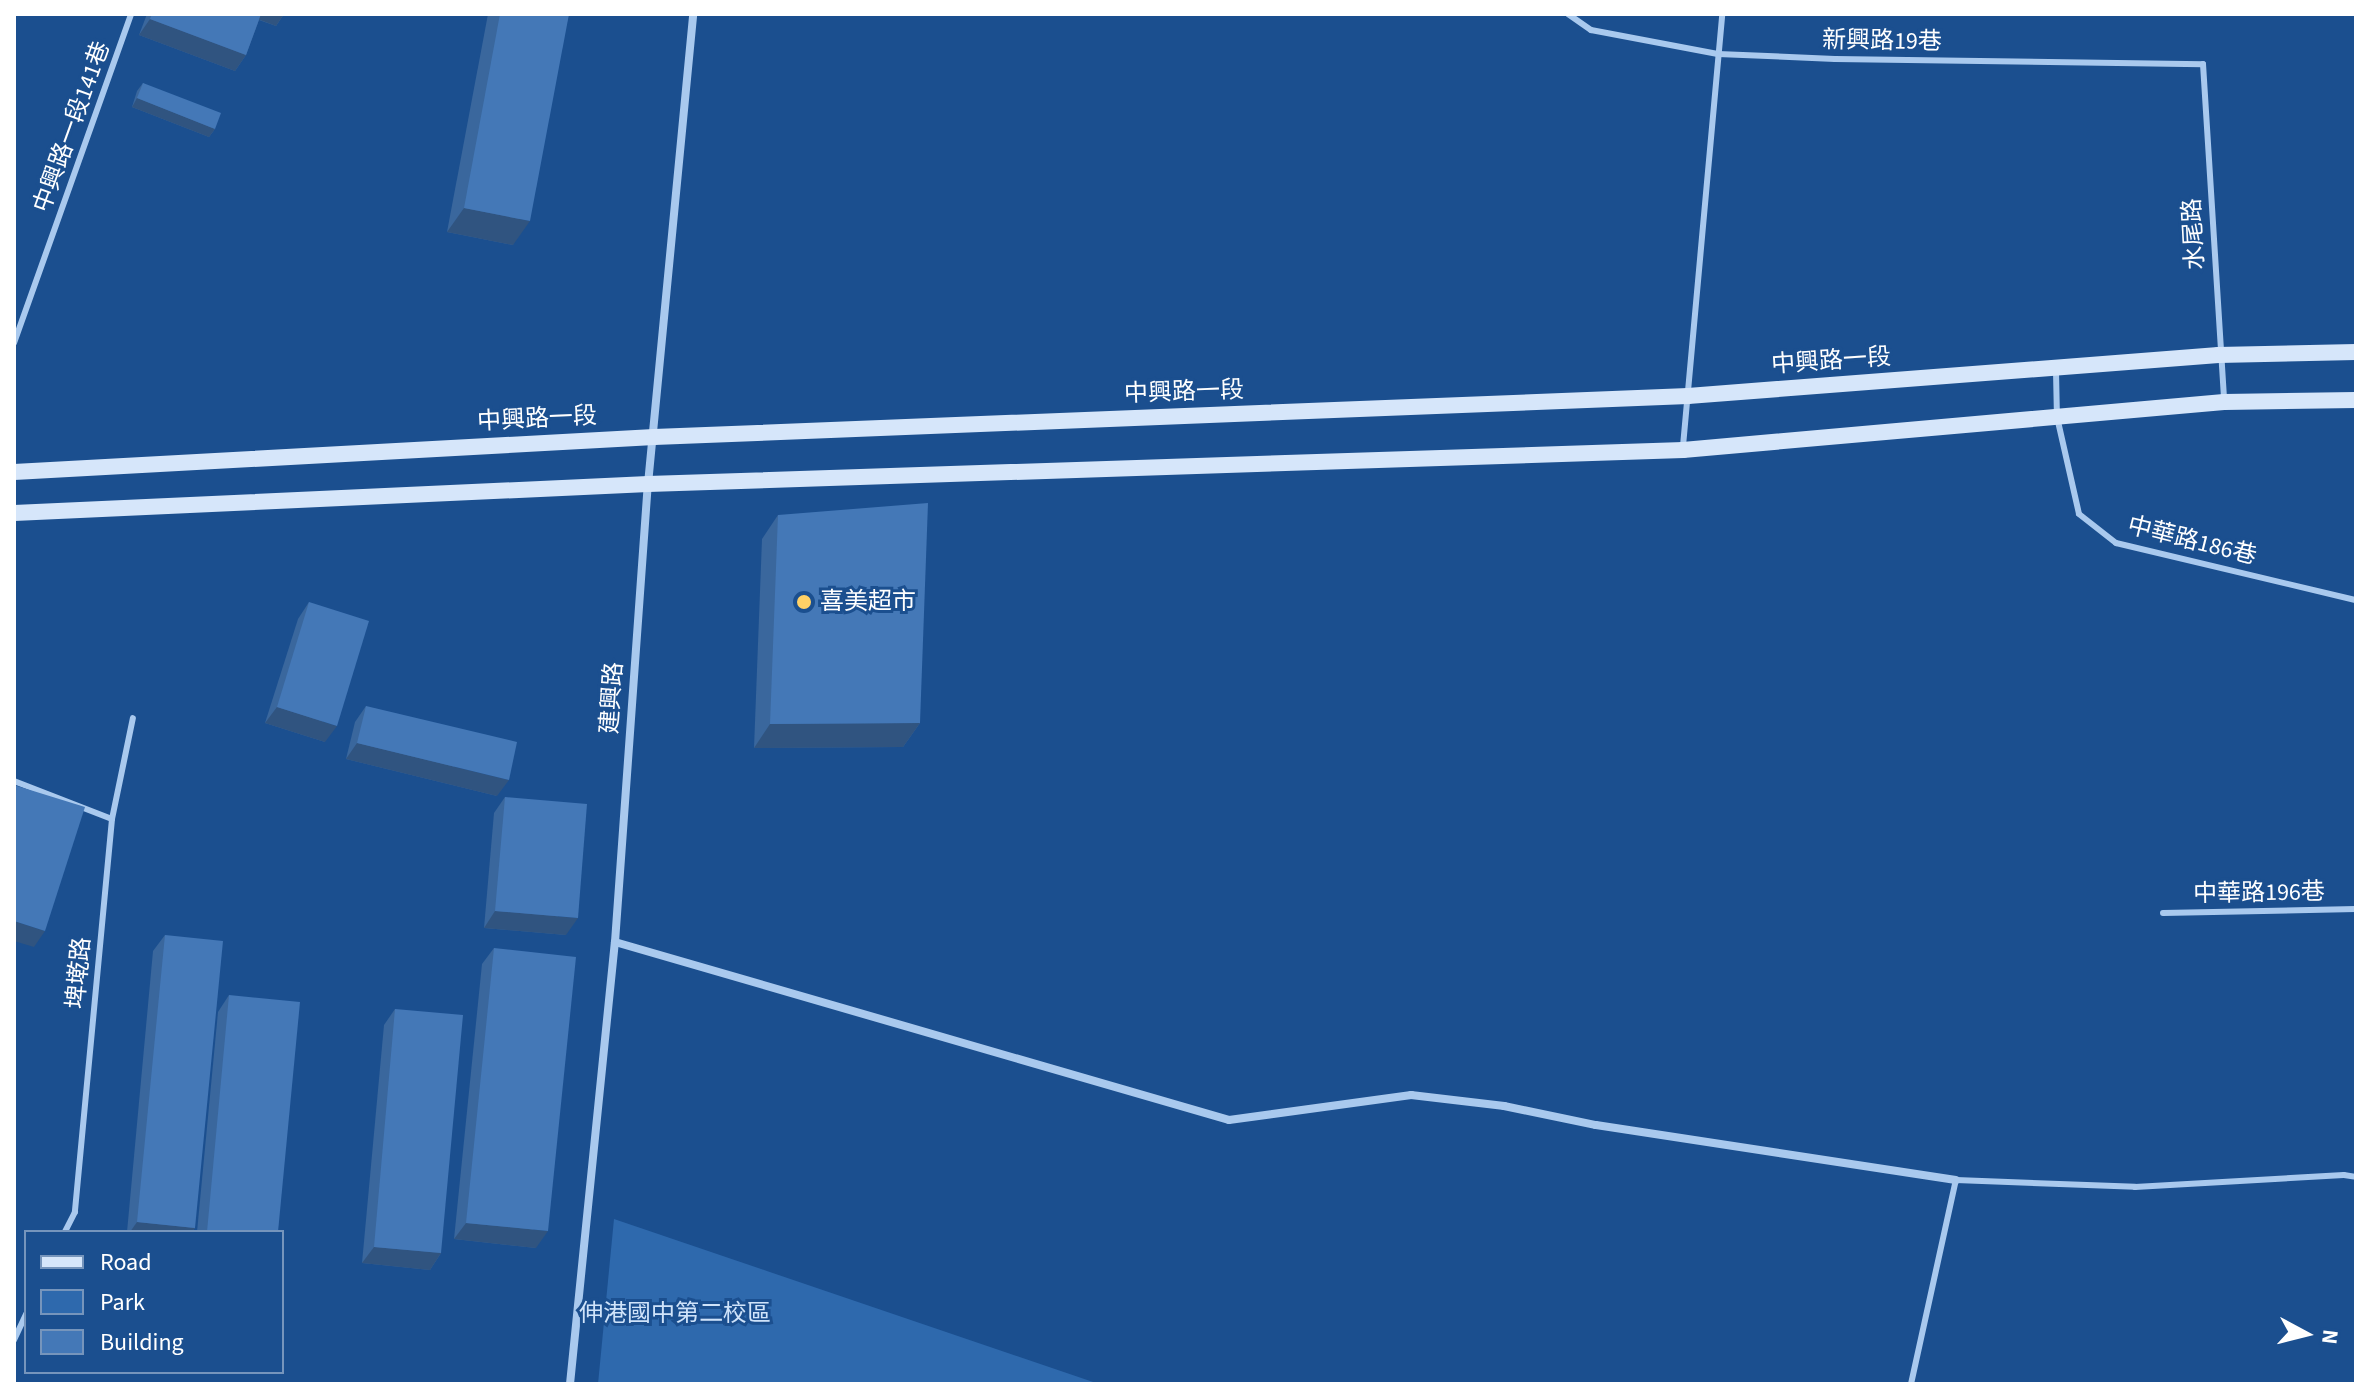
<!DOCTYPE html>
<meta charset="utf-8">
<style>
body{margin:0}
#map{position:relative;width:2370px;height:1398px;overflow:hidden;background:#1b4f8f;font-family:"Source Sans 3","Noto Sans TC",sans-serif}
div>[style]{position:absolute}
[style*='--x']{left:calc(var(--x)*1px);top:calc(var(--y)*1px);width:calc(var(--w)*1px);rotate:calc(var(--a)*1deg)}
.green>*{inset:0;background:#2e69ad}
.service>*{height:6px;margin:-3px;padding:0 3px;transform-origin:3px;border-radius:3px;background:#a9c9ee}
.minor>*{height:8px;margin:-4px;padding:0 4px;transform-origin:4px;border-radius:4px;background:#a9c9ee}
.secondary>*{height:16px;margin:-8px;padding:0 8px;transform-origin:8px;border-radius:8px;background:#d6e6fa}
.wall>*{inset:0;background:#3a679d}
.shaded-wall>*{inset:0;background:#305480}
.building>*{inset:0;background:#4478b7}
.dots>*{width:22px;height:22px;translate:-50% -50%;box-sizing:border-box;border:4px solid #1b4f8f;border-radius:50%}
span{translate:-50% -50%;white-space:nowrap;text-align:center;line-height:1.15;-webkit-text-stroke:6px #1b4f8f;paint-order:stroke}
.street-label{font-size:24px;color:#fff}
.poi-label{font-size:24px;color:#fff}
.left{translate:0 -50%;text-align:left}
.park-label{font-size:24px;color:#cfe3fa}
.frame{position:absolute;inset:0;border:16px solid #fff;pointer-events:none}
.legend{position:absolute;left:24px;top:1230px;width:260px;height:144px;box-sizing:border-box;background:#1b4f8f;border:2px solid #7695bc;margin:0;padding:10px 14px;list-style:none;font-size:24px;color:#fff}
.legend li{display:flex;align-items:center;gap:16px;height:40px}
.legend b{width:40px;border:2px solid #7695bc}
.north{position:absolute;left:2266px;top:1294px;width:80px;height:80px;-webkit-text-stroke:6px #1b4f8f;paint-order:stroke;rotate:97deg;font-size:22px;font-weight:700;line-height:32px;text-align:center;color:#fff}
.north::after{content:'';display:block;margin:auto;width:28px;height:36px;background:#fff;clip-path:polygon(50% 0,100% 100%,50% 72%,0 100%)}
</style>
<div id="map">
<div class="green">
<i style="clip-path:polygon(614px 1219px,1099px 1384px,598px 1384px)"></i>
</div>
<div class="service">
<i style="--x:1568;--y:14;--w:28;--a:35"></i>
<i style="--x:1591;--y:30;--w:129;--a:10.7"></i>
<i style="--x:1718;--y:54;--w:117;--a:2.4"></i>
<i style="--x:1835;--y:59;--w:368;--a:0.8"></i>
<i style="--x:2203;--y:64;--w:339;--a:86.4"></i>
<i style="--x:14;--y:343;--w:349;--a:-70.4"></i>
<i style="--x:2056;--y:371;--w:46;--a:88.8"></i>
<i style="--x:2057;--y:417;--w:99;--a:77.2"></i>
<i style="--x:2079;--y:514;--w:47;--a:38.1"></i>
<i style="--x:2116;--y:543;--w:247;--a:13.4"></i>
<i style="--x:1683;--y:446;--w:434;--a:-84.8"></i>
<i style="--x:14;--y:781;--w:105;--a:21.2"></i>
<i style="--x:112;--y:819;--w:395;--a:95.4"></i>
<i style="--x:75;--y:1212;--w:22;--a:117"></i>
<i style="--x:112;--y:819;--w:103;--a:-78.3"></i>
<i style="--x:2163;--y:913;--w:193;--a:-1.2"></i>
<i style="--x:14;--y:1340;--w:29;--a:-65"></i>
<i style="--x:1911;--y:1384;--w:209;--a:-77.6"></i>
<i style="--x:1956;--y:1180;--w:179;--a:2.2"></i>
<i style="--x:2135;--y:1187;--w:209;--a:-3.3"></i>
<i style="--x:2344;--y:1175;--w:12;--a:9"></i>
</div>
<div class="minor">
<i style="--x:615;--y:942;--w:639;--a:16.17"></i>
<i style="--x:1229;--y:1120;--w:184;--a:-7.8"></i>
<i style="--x:1411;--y:1095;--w:94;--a:6.7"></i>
<i style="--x:1504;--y:1106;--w:94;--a:11.7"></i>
<i style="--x:1596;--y:1125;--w:364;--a:8.7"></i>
<i style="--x:570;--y:1384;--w:444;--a:-84.2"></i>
<i style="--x:615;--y:942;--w:459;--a:-85.9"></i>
<i style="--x:648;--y:484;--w:472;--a:-84.5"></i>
</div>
<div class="secondary">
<i style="--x:14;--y:472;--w:641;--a:-3.13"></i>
<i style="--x:654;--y:437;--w:1035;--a:-2.27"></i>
<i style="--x:1688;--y:396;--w:532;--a:-4.42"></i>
<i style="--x:2218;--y:355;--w:138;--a:-1.2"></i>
<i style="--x:14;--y:513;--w:635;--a:-2.62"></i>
<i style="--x:648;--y:484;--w:1036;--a:-1.88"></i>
<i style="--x:1683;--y:450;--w:543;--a:-5.07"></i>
<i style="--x:2224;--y:402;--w:132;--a:-0.9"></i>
</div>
<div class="wall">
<i style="clip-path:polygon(147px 14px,284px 14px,276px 26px,259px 20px,246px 55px,235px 71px,139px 35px)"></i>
<i style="clip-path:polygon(488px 14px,569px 14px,513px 245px,447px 232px)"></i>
<i style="clip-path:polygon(143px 83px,215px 129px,209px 137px,132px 107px,137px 91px)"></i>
<i style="clip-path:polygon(778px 515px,920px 723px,903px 747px,754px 748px,762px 539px)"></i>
<i style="clip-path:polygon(309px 602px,325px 742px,265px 723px,298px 619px)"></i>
<i style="clip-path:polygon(366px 706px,497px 796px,346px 759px,355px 722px)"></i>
<i style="clip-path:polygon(505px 797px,566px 935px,484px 928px,494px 813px)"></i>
<i style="clip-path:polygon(165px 935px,195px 1228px,192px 1232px,127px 1232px,153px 951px)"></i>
<i style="clip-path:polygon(494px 948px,536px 1248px,454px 1239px,482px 964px)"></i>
<i style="clip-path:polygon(229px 995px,278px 1232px,197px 1232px,218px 1012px)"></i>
<i style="clip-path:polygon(395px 1009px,441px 1253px,430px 1270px,362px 1263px,384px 1025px)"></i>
</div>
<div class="shaded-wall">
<i style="clip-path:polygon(258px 14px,284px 14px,276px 26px,255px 18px)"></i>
<i style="clip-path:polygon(150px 19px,246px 55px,235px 71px,139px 35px)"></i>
<i style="clip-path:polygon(137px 98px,215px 129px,209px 137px,132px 107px)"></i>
<i style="clip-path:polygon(464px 208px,530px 221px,513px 245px,447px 232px)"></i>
<i style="clip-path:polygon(277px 707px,337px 726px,325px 742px,265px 723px)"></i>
<i style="clip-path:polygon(920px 723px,903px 747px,754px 748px,770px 724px)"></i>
<i style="clip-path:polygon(357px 743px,509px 780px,497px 796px,346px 759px)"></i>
<i style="clip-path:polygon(495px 911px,578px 918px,566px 935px,484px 928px)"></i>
<i style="clip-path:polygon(14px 921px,45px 931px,34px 947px,14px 941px)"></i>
<i style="clip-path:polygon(137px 1222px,195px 1228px,192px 1232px,130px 1232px)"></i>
<i style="clip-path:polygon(466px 1223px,548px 1231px,536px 1248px,454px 1239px)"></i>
<i style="clip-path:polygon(374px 1247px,441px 1253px,430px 1270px,362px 1263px)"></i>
</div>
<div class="building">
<i style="clip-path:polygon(152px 14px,261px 14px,246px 55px,150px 19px)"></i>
<i style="clip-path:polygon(500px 14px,569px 14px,530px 221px,464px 208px)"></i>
<i style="clip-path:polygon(143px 83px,221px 113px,215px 129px,137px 98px)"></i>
<i style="clip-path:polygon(928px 503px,920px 723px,770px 724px,778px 515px)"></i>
<i style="clip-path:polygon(309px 602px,369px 621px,337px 726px,277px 707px)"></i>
<i style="clip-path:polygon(366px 706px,517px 742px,509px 780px,357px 743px)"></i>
<i style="clip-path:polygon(14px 785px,85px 807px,45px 931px,14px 921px)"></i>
<i style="clip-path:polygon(505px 797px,587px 804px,578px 918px,495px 911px)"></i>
<i style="clip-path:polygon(165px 935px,223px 941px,195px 1228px,137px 1222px)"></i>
<i style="clip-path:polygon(494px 948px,576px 957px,548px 1231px,466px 1223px)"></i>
<i style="clip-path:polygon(229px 995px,300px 1002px,278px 1232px,207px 1232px)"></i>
<i style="clip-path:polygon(395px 1009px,463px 1015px,441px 1253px,374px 1247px)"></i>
</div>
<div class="dots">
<i style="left:804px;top:602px;background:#ffd166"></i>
</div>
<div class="street-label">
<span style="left:1882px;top:41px;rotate:1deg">新興路19巷</span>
<span style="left:72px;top:127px;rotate:-70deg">中興路一段141巷</span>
<span style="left:2194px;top:234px;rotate:-93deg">水尾路</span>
<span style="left:1831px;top:361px;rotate:-4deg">中興路一段</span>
<span style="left:1184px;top:392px;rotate:-2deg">中興路一段</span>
<span style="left:537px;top:419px;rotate:-3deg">中興路一段</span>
<span style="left:2192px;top:541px;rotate:14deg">中華路186巷</span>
<span style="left:612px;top:698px;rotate:-86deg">建興路</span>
<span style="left:2259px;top:893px;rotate:-1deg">中華路196巷</span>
<span style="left:79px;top:973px;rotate:-85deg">埤墘路</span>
</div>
<div class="poi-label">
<span class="left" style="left:820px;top:602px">喜美超市</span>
</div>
<div class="park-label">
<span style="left:675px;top:1314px">伸港國中第二校區</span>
</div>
<div class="frame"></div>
<ul class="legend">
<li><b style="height:10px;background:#d6e6fa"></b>Road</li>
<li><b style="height:22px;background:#2e69ad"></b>Park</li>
<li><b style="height:22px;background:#4478b7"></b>Building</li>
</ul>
<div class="north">N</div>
</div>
